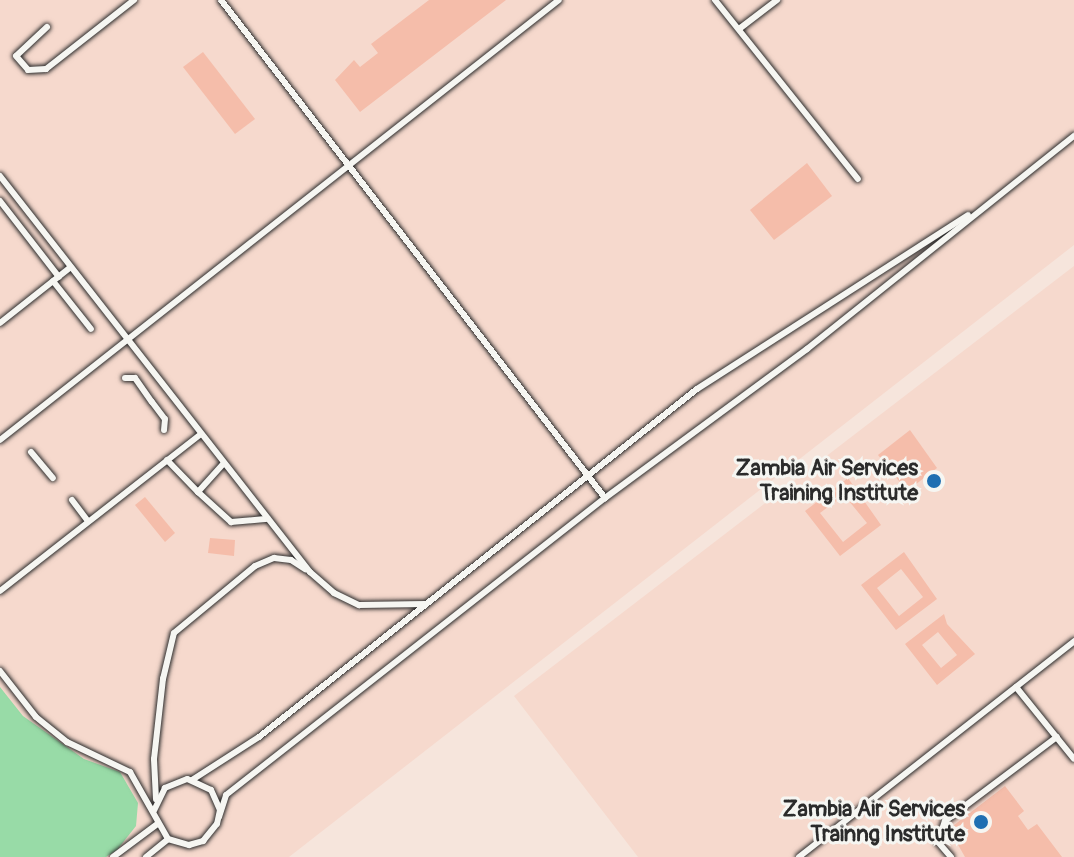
<!DOCTYPE html>
<style>
body{margin:0}
#map{position:relative;width:1074px;height:857px;overflow:hidden;background:#f6e5dc;font-family:Pangolin,sans-serif}
div>[style]{position:absolute}
[style*='--x']{left:calc(var(--x)*1px);top:calc(var(--y)*1px);width:calc(var(--w)*1px);rotate:calc(var(--a)*1deg)}
.built>*{inset:0;background:#f6d9cd}
.green>*{inset:0;background:#98dba7}
.building>*{inset:0;background:#f5bdaa}
.roads{filter:drop-shadow(0 0 2px #2b2b2b) drop-shadow(0 0 2px #2b2b2b)}
.lane>*{height:6px;margin:-3px;padding:0 3px;transform-origin:3px;border-radius:3px;background:#f6f6f2}
.dots>*{width:22px;height:22px;translate:-50% -50%;box-sizing:border-box;border:4px solid #f6f6f2;border-radius:50%}
span{translate:-50% -50%;white-space:nowrap;text-align:center;line-height:1.15;-webkit-text-stroke:6px #f6f6f2;paint-order:stroke}
.poi-label{font-size:22px;color:#2b2b2b;font-weight:700}
.right{translate:-100% -50%;text-align:right}
</style>
<div id="map">
<div class="built">
<i style="clip-path:polygon(0 0,1074px 0,1074px 245px,289px 857px,0 857px)"></i>
<i style="clip-path:polygon(1074px 266px,1074px 857px,638px 857px,514px 696px)"></i>
</div>
<div class="green">
<i style="clip-path:polygon(0 687px,23px 716px,84px 759px,120px 772px,138px 803px,136px 826px,117px 850px,106px 857px,0 857px)"></i>
</div>
<div class="building">
<i style="clip-path:polygon(429px 0,506px 0,360px 112px,335px 80px,354px 60px,360px 67px,378px 53px,371px 44px)"></i>
<i style="clip-path:polygon(203px 52px,255px 119px,235px 134px,183px 67px)"></i>
<i style="clip-path:polygon(807px 163px,832px 196px,774px 240px,750px 210px)"></i>
<i style="clip-path:polygon(910px 430px,937px 468px,907px 491px,878px 455px)"></i>
<i style="clip-path:polygon(evenodd,848px 478px,881px 525px,840px 556px,805px 511px,848px 478px,844px 495px,867px 523px,843px 542px,820px 513px,844px 495px)"></i>
<i style="clip-path:polygon(145px 497px,175px 533px,165px 542px,135px 505px)"></i>
<i style="clip-path:polygon(210px 538px,235px 540px,234px 556px,208px 553px)"></i>
<i style="clip-path:polygon(evenodd,904px 552px,937px 599px,896px 630px,861px 585px,904px 552px,901px 569px,923px 597px,899px 616px,877px 588px,901px 569px)"></i>
<i style="clip-path:polygon(evenodd,944px 614px,947px 624px,975px 654px,937px 685px,905px 644px,944px 614px,938px 632px,957px 655px,941px 668px,922px 645px,938px 632px)"></i>
<i style="clip-path:polygon(1005px 786px,1024px 811px,1018px 816px,1028px 830px,1037px 824px,1062px 857px,965px 857px,949px 829px)"></i>
</div>
<div class="roads">
<div class="lane">
<i style="--x:221;--y:0;--w:629;--a:52.36"></i>
<i style="--x:715;--y:0;--w:229;--a:51.4"></i>
<i style="--x:47;--y:27;--w:42;--a:136.9"></i>
<i style="--x:16;--y:56;--w:18;--a:49"></i>
<i style="--x:28;--y:70;--w:18;--a:-3"></i>
<i style="--x:46;--y:69;--w:112;--a:-38.1"></i>
<i style="--x:739;--y:29;--w:48;--a:-37.3"></i>
<i style="--x:0;--y:176;--w:503;--a:51.95"></i>
<i style="--x:310;--y:572;--w:32;--a:41"></i>
<i style="--x:334;--y:593;--w:28;--a:26"></i>
<i style="--x:359;--y:605;--w:66;--a:-0.9"></i>
<i style="--x:0;--y:201;--w:96;--a:52.2"></i>
<i style="--x:53;--y:281;--w:61;--a:51.6"></i>
<i style="--x:0;--y:323;--w:90;--a:-38.3"></i>
<i style="--x:125;--y:378;--w:10;--a:0"></i>
<i style="--x:135;--y:378;--w:29;--a:55"></i>
<i style="--x:152;--y:402;--w:21;--a:53"></i>
<i style="--x:165;--y:419;--w:11;--a:95"></i>
<i style="--x:0;--y:440;--w:711;--a:-38.21"></i>
<i style="--x:31;--y:452;--w:34;--a:50"></i>
<i style="--x:167;--y:460;--w:45;--a:45.9"></i>
<i style="--x:224;--y:463;--w:39;--a:132"></i>
<i style="--x:198;--y:492;--w:45;--a:42.3"></i>
<i style="--x:231;--y:522;--w:37;--a:-5"></i>
<i style="--x:72;--y:500;--w:26;--a:53"></i>
<i style="--x:0;--y:591;--w:255;--a:-38"></i>
<i style="--x:0;--y:671;--w:58;--a:52"></i>
<i style="--x:36;--y:717;--w:40;--a:39"></i>
<i style="--x:67;--y:742;--w:70;--a:25.5"></i>
<i style="--x:130;--y:772;--w:77;--a:60.4"></i>
<i style="--x:168;--y:839;--w:22;--a:16"></i>
<i style="--x:189;--y:845;--w:15;--a:-16"></i>
<i style="--x:203;--y:841;--w:22;--a:-51"></i>
<i style="--x:217;--y:824;--w:14;--a:-78"></i>
<i style="--x:220;--y:810;--w:22;--a:-114"></i>
<i style="--x:211;--y:790;--w:26;--a:-155"></i>
<i style="--x:187;--y:779;--w:24;--a:158"></i>
<i style="--x:165;--y:788;--w:25;--a:116"></i>
<i style="--x:1016;--y:687;--w:92;--a:51.1"></i>
<i style="--x:192;--y:780;--w:80;--a:-32.7"></i>
<i style="--x:259;--y:737;--w:559;--a:-38.47"></i>
<i style="--x:697;--y:389;--w:322;--a:-32.7"></i>
<i style="--x:156;--y:799;--w:40;--a:-92.9"></i>
<i style="--x:154;--y:759;--w:81;--a:-83.6"></i>
<i style="--x:163;--y:679;--w:47;--a:-76.6"></i>
<i style="--x:174;--y:633;--w:105;--a:-39.6"></i>
<i style="--x:255;--y:566;--w:21;--a:-23"></i>
<i style="--x:274;--y:558;--w:17;--a:7"></i>
<i style="--x:291;--y:560;--w:17;--a:33"></i>
<i style="--x:219;--y:817;--w:23;--a:-72"></i>
<i style="--x:226;--y:795;--w:482;--a:-38.1"></i>
<i style="--x:605;--y:498;--w:251;--a:-36.4"></i>
<i style="--x:807;--y:349;--w:342;--a:-38.6"></i>
<i style="--x:113;--y:857;--w:54;--a:-36.7"></i>
<i style="--x:146;--y:857;--w:28;--a:-39"></i>
<i style="--x:799;--y:857;--w:350;--a:-38.1"></i>
<i style="--x:951;--y:857;--w:20;--a:-131"></i>
<i style="--x:938;--y:842;--w:22;--a:-72"></i>
<i style="--x:945;--y:821;--w:140;--a:-36.9"></i>
</div>
</div>
<div class="dots">
<i style="left:934px;top:481px;background:#1f6fb2"></i>
<i style="left:981px;top:822px;background:#1f6fb2"></i>
</div>
<div class="poi-label">
<span class="right" style="left:918px;top:481px">Zambia Air Services<br>Training Institute</span>
<span class="right" style="left:965px;top:822px">Zambia Air Services<br>Trainng Institute</span>
</div>
</div>
